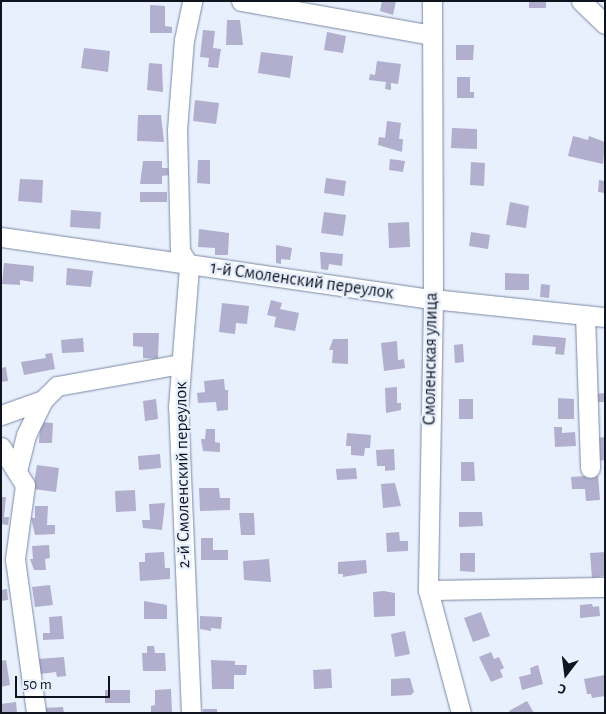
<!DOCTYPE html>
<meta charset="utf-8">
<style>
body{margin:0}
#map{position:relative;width:606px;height:714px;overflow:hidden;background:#e9f0fd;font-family:"Alegreya Sans",sans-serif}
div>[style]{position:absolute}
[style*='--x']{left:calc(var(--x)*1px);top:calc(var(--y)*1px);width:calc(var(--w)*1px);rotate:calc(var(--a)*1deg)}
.building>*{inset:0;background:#b1aece}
.roads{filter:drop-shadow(0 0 1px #7989a5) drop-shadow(0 0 1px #7989a5)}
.minor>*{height:19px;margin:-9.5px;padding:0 9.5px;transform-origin:9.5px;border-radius:9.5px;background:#fff}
span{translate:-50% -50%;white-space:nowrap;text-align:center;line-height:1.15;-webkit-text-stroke:5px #e9f0fd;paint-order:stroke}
.street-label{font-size:18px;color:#0f151f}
.frame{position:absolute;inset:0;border:2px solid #0f151f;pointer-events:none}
.north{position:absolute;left:541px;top:649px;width:50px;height:50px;-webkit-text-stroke:4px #e9f0fd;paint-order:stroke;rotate:195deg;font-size:14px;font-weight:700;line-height:20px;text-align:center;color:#0f151f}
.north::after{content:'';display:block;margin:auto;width:18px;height:22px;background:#0f151f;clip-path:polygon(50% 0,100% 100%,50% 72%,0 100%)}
.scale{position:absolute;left:15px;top:676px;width:95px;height:22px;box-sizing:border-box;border:2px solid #0f151f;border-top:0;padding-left:6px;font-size:15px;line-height:18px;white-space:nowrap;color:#0f151f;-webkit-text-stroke:4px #e9f0fd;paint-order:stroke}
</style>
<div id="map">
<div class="building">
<i style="clip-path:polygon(382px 1px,396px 1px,393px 15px,380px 11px)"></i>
<i style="clip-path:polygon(529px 1px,546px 1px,546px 8px,529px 8px)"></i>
<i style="clip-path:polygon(150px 5px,165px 6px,165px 26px,172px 27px,172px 33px,150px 33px)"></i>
<i style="clip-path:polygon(227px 20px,240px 20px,243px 45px,226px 45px)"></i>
<i style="clip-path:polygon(203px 30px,215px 31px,213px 48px,221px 49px,218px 68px,208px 67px,209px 58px,200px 57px)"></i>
<i style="clip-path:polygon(327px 32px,346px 36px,343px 53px,324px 50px)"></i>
<i style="clip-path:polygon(456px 45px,474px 45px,473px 60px,456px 60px)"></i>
<i style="clip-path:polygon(84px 48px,110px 51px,108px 72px,81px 68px)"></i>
<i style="clip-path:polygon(261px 52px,293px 56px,290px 78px,258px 73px)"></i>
<i style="clip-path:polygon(377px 61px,401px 64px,398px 84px,391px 83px,391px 90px,385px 89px,386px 82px,369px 80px,370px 74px,375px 75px)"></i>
<i style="clip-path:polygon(149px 63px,162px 64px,163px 92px,147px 90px)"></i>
<i style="clip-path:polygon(457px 77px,470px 77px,470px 92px,474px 92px,474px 98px,457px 98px)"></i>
<i style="clip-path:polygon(195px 100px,219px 103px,216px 124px,193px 121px)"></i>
<i style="clip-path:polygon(138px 115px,161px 115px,164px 142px,137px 141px)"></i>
<i style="clip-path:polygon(387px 121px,401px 123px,399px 139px,403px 139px,402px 152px,378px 145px,379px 137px,385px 138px)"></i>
<i style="clip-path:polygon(452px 128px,477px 129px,477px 149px,451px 148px)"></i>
<i style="clip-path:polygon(573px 136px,588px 140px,589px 136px,605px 142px,603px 164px,568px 156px)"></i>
<i style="clip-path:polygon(390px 159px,405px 161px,403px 172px,389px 170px)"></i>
<i style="clip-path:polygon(198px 160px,210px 160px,210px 184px,197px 183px)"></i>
<i style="clip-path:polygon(143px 161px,162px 161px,162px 168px,168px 168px,169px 175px,162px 176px,162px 184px,140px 184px)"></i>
<i style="clip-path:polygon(471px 162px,485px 163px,484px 186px,470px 185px)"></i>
<i style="clip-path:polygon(326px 178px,346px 181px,344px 196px,324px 193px)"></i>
<i style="clip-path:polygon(20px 179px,43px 180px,42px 203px,18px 201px)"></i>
<i style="clip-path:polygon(599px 180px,605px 181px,605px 193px,598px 192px)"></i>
<i style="clip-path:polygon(140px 192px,167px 192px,167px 202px,140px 202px)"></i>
<i style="clip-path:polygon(510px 202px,529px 206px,526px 228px,506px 225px)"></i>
<i style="clip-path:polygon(71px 210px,101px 212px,100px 229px,70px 227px)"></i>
<i style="clip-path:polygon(324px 212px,346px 215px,343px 236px,321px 233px)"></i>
<i style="clip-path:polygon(409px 222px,410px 247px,389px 248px,388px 223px)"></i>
<i style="clip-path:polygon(199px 229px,229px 233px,228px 255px,215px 255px,215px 248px,198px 247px)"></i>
<i style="clip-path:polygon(471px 232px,490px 235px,488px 249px,469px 246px)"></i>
<i style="clip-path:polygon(276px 245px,292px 248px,290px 260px,281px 259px,281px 264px,276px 263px)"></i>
<i style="clip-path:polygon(320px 252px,343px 254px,342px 266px,329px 264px,328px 270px,321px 269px)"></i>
<i style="clip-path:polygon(4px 263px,34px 266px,33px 282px,20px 280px,20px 285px,2px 284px)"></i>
<i style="clip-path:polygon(67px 268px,93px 271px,91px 287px,66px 285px)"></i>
<i style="clip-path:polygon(505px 273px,529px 274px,529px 290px,505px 290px)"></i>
<i style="clip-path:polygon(541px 284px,550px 285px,549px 298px,540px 297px)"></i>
<i style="clip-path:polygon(271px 300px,282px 303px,280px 309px,299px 313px,295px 331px,274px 327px,276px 317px,267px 315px)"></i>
<i style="clip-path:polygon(222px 303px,249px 306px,247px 324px,236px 323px,235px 334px,219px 332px)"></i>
<i style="clip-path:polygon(133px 333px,159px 333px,158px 359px,143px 358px,143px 347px,133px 346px)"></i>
<i style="clip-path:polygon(533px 335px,566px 338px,564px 355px,555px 354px,556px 347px,532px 345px)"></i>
<i style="clip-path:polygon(83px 338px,84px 352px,62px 353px,61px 340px)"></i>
<i style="clip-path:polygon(333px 339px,348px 339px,348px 364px,332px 363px,333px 350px,329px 350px)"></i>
<i style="clip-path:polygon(397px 341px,398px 360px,404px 359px,405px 368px,384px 371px,381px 343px)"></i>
<i style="clip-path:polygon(463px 344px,464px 362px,455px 363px,454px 345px)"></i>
<i style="clip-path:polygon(52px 353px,55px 369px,24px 375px,21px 362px,46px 358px,45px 354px)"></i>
<i style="clip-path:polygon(6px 367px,8px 381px,1px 382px,1px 368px)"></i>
<i style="clip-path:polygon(224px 379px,225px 390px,228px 390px,228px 410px,217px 411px,216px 402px,198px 403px,197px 393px,205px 392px,204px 381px)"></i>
<i style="clip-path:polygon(397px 387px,397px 403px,401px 403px,401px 410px,386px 413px,385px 388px)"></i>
<i style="clip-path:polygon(605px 393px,605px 402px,594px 402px,594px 394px)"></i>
<i style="clip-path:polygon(558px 398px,574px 399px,574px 419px,558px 419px)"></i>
<i style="clip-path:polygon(156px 399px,158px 419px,145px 421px,143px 401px)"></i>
<i style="clip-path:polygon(459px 399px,473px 399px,473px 419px,459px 419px)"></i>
<i style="clip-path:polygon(40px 422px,53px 423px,52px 443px,39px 443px)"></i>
<i style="clip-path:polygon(554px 427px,562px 427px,562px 433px,575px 432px,576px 446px,555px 447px)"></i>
<i style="clip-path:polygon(206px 429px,215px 429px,215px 442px,220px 443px,220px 452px,203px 451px,201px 439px,205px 439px)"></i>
<i style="clip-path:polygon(347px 433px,371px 435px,370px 448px,365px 448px,364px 456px,351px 455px,351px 446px,346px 446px)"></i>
<i style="clip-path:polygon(605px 437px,605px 460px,597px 461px,595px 438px)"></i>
<i style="clip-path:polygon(394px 449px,395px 470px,385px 471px,385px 466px,377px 466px,376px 450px)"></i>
<i style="clip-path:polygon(160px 454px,161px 468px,139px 470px,138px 456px)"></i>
<i style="clip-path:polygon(461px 462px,474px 462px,475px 481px,461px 481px)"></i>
<i style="clip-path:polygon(37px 465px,59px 468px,56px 492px,33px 489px)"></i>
<i style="clip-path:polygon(356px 468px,357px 479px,337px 480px,336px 469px)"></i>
<i style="clip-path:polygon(598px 475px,600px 500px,586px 501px,585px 489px,572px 489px,571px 477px)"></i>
<i style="clip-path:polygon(395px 483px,401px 506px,383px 508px,381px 484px)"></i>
<i style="clip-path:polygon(199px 488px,219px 488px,220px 498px,230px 498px,230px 510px,200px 511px)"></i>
<i style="clip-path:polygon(135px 490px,136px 511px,116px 512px,115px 491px)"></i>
<i style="clip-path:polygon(1px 497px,6px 497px,4px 517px,9px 517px,8px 525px,1px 524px)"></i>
<i style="clip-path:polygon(165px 503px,162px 530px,143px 528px,142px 520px,150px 520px,149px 504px)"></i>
<i style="clip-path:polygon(35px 506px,48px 506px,47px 525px,55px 525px,55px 534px,35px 535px,31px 518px,35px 518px)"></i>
<i style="clip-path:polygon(459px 512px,482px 512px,483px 526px,459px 527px)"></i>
<i style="clip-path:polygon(239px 513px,254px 513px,255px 535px,241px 535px)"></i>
<i style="clip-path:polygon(399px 532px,400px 541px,408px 541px,408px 551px,387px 552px,386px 533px)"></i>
<i style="clip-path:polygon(201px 538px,213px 538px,213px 550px,228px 550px,228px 560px,201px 560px)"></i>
<i style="clip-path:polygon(49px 545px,50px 558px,45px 559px,46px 570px,34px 570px,30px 559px,33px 559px,32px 546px)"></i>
<i style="clip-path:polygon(164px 552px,165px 568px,170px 568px,170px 579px,140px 581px,139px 562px,145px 562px,145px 553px)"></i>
<i style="clip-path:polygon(605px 552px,605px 576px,592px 578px,590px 553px)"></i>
<i style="clip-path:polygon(460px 553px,475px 553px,475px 572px,460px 571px)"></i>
<i style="clip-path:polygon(269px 559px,271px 582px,244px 580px,243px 561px)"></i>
<i style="clip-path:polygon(366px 560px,367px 573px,343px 577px,343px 574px,338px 574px,338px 562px)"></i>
<i style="clip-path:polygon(50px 585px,53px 605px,35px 607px,32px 587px)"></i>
<i style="clip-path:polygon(7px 589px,8px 600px,1px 601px,1px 590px)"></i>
<i style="clip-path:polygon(384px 591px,395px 593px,395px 616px,374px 617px,373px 592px)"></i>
<i style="clip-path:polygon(144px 601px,167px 605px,167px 619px,144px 619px)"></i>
<i style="clip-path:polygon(592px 604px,593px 607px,599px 606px,600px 616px,580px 618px,580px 605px)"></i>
<i style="clip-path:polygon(481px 612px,490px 636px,473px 642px,464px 618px)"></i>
<i style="clip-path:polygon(62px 616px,64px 639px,43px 640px,43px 633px,50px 633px,49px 617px)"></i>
<i style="clip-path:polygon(200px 616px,222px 617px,221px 629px,211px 628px,211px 631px,200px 629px)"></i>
<i style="clip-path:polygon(405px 631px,410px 654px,395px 657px,391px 634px)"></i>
<i style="clip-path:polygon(147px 646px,154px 646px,155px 653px,165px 653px,166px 671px,143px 671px,142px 653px,147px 653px)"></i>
<i style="clip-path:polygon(491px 652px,494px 659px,499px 657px,504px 668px,500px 670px,503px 677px,491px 682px,479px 657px)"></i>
<i style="clip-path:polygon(64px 657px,66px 676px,57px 677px,56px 672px,40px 674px,38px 659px)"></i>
<i style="clip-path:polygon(6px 660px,10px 685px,1px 687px,1px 661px)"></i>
<i style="clip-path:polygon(211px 660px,235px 661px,235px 665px,247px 665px,246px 675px,234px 675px,234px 689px,212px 689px)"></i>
<i style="clip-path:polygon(538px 665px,543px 684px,522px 690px,519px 677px,531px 674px,530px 668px)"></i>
<i style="clip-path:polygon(331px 669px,332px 688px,314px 689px,313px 670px)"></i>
<i style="clip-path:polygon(605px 675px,605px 696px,592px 698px,591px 694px,587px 694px,584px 679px)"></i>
<i style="clip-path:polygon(410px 678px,414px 692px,411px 695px,391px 696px,391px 679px)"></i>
<i style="clip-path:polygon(171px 689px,172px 712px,151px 713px,151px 706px,155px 705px,155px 690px)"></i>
<i style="clip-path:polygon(105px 690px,130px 690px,130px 703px,105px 703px)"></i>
<i style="clip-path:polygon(527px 701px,534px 713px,510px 713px,509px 711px)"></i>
<i style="clip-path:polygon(16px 702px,17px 713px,1px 713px,1px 704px)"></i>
<i style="clip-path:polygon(63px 707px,64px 713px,42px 713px,42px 708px)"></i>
<i style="clip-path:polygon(203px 709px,217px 709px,217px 713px,203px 713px)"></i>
</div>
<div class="roads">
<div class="minor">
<i style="--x:241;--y:1;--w:193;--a:10.1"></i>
<i style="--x:432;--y:1;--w:298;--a:89.8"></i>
<i style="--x:433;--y:299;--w:291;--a:91"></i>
<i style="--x:428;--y:590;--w:127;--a:75"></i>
<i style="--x:581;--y:1;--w:33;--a:44"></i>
<i style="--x:1;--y:237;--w:436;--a:8.2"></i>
<i style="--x:433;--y:299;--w:173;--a:6"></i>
<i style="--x:585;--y:315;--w:153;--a:88.1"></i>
<i style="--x:1;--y:415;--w:45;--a:-19.7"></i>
<i style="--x:43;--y:400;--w:20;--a:-45"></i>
<i style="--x:57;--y:386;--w:126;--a:-10.1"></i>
<i style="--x:1;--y:447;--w:45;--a:57.7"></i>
<i style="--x:25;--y:485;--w:75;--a:97.7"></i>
<i style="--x:15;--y:559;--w:155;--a:82.2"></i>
<i style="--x:17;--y:471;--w:37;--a:-76"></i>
<i style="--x:26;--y:435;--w:39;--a:-64"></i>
<i style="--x:428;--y:590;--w:177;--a:-1"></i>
<i style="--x:191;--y:713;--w:306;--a:-92.4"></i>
<i style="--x:178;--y:407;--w:141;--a:-85.5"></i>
<i style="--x:189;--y:266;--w:17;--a:-121"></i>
<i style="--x:180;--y:251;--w:121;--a:-91.4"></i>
<i style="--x:177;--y:130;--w:90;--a:-85.6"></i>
<i style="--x:184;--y:40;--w:40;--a:-78"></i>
</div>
</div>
<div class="street-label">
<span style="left:302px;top:281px;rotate:8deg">1-й Смоленский переулок</span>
<span style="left:431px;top:359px;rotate:-89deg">Смоленская улица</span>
<span style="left:183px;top:475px;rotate:-91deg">2-й Смоленский переулок</span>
</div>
<div class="frame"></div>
<div class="north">С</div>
<div class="scale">50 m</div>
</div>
